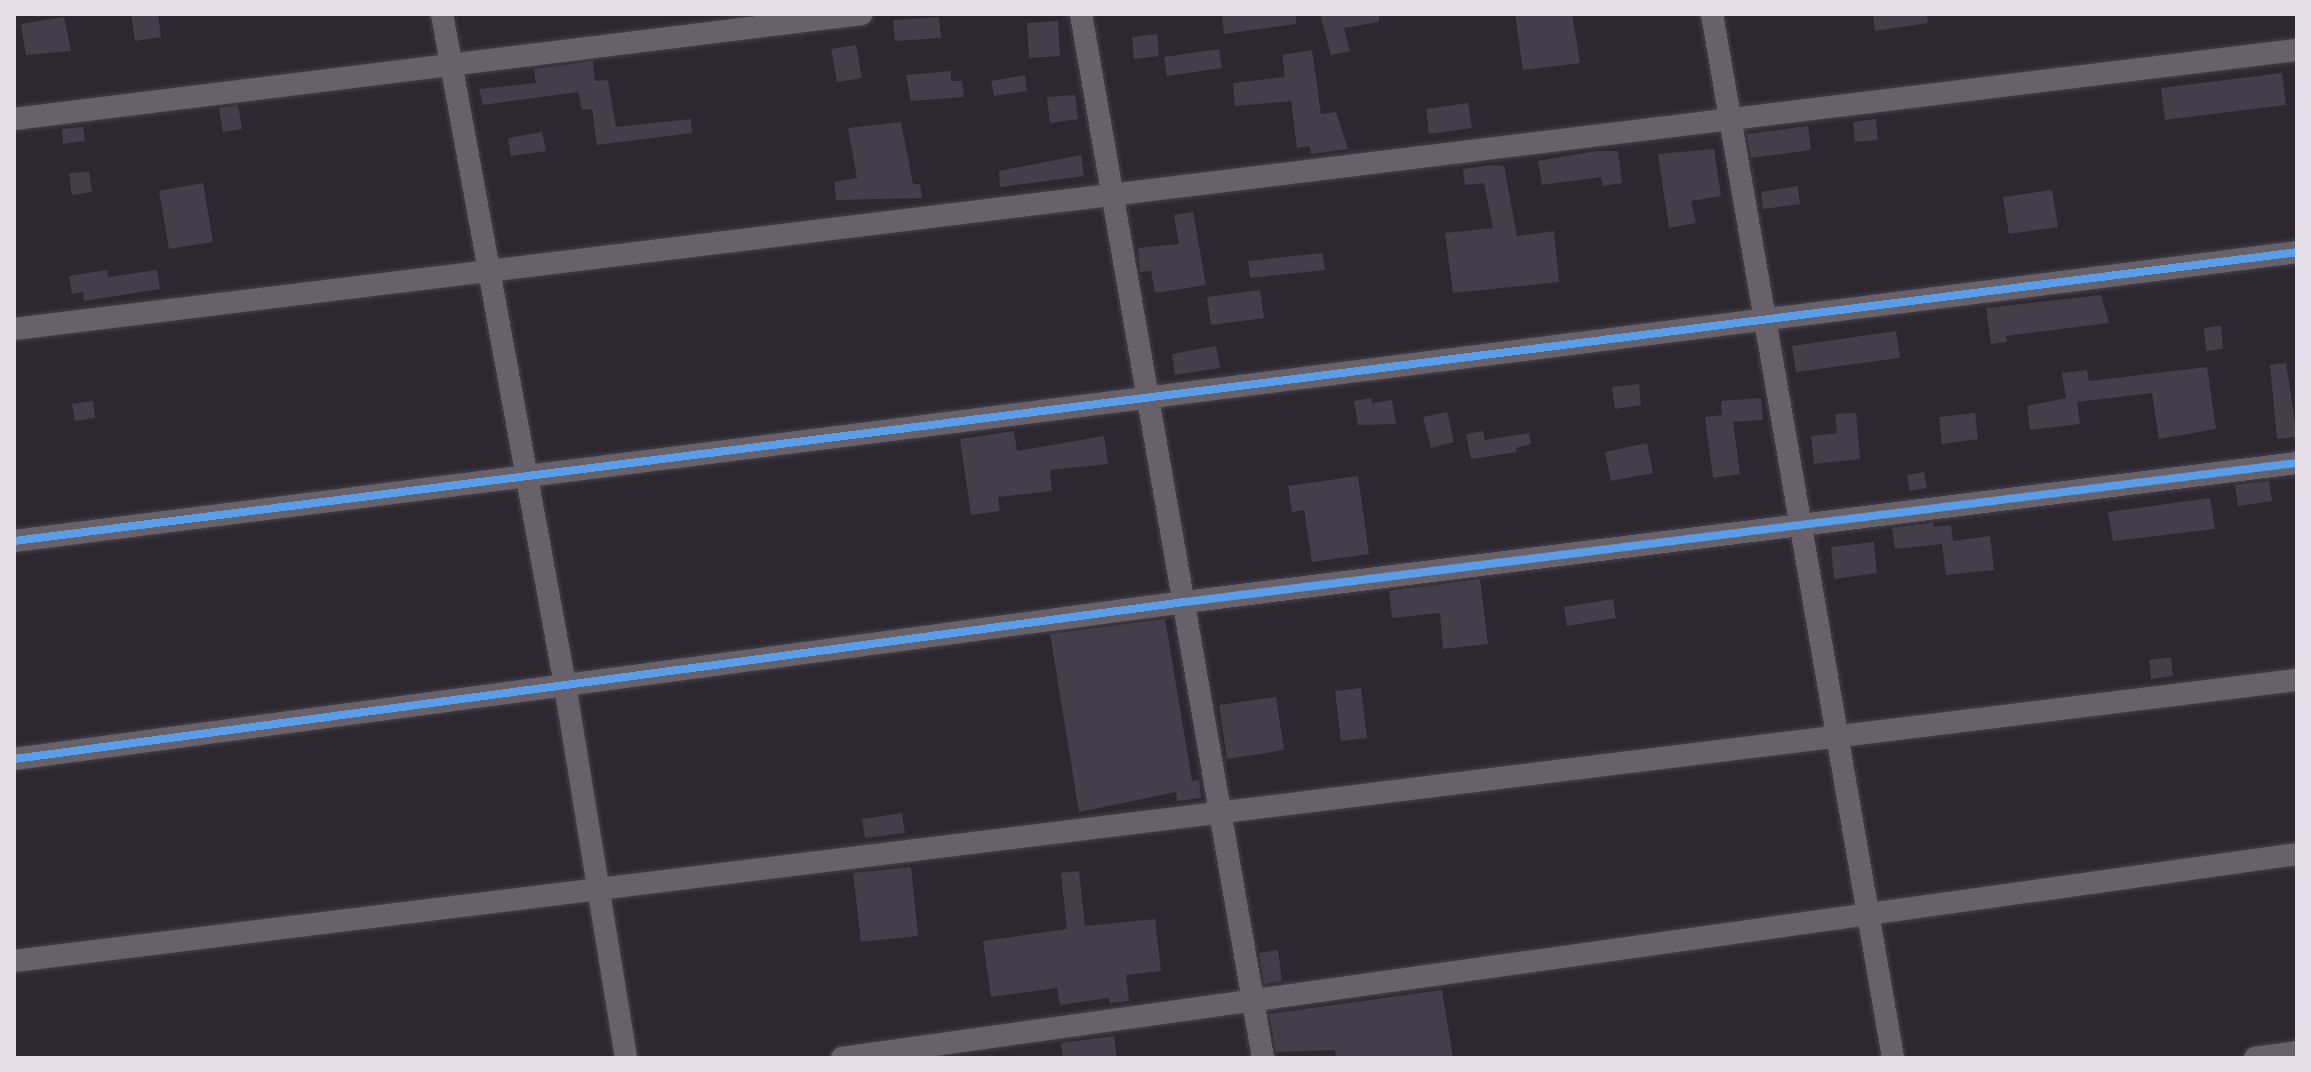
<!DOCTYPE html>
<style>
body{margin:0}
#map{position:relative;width:2311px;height:1072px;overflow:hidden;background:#2d2730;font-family:"Noto Serif",serif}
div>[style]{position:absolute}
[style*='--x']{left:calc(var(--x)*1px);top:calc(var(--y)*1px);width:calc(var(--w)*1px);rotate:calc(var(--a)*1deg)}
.building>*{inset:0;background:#423f4b}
.roads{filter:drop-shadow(0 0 2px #47424a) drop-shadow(0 0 2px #47424a)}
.minor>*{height:22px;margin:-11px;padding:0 11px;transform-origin:11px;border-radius:11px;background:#676269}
.cycleway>*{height:8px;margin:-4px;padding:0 4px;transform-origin:4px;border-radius:4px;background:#5a9eea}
span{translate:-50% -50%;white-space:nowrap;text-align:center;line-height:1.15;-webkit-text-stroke:7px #2e2334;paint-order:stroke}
.frame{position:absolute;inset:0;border:16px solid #e5dee9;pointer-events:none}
</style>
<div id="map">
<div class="building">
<i style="clip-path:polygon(131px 14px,158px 14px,161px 37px,135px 41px)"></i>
<i style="clip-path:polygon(1222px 14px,1296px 14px,1296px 24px,1224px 34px)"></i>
<i style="clip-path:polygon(1320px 14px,1379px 14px,1379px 22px,1344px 28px,1350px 51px,1331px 55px)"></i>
<i style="clip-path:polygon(1515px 14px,1572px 14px,1580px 63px,1523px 70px)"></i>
<i style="clip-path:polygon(1873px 14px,1927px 14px,1928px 23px,1875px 31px)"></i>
<i style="clip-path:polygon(64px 17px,71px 51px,26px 55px,21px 24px)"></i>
<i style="clip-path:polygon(939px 17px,941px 38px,895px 41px,893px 20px)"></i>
<i style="clip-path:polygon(1058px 21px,1060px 56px,1029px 58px,1027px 23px)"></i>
<i style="clip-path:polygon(1157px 34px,1159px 56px,1134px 59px,1132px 37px)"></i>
<i style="clip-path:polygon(856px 45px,862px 78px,837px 82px,831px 49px)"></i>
<i style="clip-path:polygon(1219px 49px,1222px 68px,1167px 76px,1164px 57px)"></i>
<i style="clip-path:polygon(1312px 50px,1321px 114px,1336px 112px,1348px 149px,1311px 154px,1310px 146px,1297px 148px,1291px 101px,1235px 106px,1233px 83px,1285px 77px,1282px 55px)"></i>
<i style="clip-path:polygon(593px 61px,595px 81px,608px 80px,616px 127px,691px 119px,692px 133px,597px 145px,592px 109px,582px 110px,578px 92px,483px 105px,479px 89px,536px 83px,534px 69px)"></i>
<i style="clip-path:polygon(951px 71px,951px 81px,962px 81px,964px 97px,911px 101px,906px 75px)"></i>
<i style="clip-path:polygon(2282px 73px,2286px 105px,2165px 120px,2161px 88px)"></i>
<i style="clip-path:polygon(1025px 75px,1027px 91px,994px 96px,991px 81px)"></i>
<i style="clip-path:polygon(1075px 95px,1078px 119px,1050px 123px,1047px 97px)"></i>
<i style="clip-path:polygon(1468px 103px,1472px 128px,1429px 134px,1426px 109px)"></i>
<i style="clip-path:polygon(238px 105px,242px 129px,223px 132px,219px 108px)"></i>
<i style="clip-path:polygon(1876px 119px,1878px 140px,1855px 142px,1853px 122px)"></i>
<i style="clip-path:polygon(901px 122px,913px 184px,920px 184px,922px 198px,836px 200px,834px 182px,857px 178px,848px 128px)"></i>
<i style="clip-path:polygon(1808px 126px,1811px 150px,1751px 158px,1747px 134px)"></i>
<i style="clip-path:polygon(83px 127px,85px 141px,63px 144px,62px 129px)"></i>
<i style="clip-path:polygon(542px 132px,546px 151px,511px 156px,508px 138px)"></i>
<i style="clip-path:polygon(1714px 149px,1721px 196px,1691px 201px,1696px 223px,1669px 228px,1658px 154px)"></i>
<i style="clip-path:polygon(1596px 151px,1618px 151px,1622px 183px,1603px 186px,1601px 177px,1542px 185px,1538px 161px)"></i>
<i style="clip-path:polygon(1081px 155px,1084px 176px,1000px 187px,999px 171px)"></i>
<i style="clip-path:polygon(1492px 165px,1504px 166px,1517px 236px,1554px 231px,1559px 282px,1453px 293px,1445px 233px,1493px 228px,1484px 183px,1465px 185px,1463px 169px)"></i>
<i style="clip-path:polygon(89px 172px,92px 192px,72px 195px,69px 173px)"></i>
<i style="clip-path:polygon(203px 183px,213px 242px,169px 249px,159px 191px)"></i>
<i style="clip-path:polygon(1798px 186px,1800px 204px,1763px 209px,1761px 192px)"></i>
<i style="clip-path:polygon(2052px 190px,2058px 227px,2009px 234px,2003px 197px)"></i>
<i style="clip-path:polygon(1193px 212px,1206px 285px,1155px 293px,1151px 271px,1140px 272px,1138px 248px,1179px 244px,1174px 215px)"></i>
<i style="clip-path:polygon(1322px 253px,1325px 270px,1250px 278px,1248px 261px)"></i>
<i style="clip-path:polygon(107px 270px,108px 277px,157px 270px,160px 289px,84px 301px,83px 292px,72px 294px,69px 276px)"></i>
<i style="clip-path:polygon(1260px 290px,1264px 318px,1211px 325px,1207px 297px)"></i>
<i style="clip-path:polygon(2101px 295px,2109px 323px,2006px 336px,2007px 342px,1991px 344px,1986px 308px)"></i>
<i style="clip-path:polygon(2221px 326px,2223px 349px,2206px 351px,2204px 328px)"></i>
<i style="clip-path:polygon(1896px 331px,1900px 358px,1796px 372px,1792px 346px)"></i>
<i style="clip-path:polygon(1216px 346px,1220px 368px,1175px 375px,1172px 354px)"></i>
<i style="clip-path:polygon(2286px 363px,2297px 437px,2277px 439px,2270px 365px)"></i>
<i style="clip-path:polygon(2207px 367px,2216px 429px,2159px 439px,2152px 393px,2077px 402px,2080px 424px,2030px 430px,2027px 406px,2066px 398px,2062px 373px,2087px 370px,2089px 381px)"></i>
<i style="clip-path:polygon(1639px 384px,1641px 405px,1615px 409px,1612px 387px)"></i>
<i style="clip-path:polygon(1371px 398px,1372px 403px,1392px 400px,1396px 424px,1358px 425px,1354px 401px)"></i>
<i style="clip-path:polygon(1761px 398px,1763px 420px,1733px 422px,1740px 474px,1713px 478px,1705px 417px,1722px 415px,1721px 401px)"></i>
<i style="clip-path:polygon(93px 401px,95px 418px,75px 421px,72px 404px)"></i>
<i style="clip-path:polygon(1447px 412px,1454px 442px,1431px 448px,1423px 417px)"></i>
<i style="clip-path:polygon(1856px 413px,1860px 459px,1814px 464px,1811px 436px,1837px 433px,1835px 414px)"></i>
<i style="clip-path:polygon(1975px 413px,1978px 439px,1942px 444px,1939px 417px)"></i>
<i style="clip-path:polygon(1014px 431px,1017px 451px,1104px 436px,1108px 464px,1050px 470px,1052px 491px,998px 497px,1000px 511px,971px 515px,960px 439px)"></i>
<i style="clip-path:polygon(1483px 431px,1485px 440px,1529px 433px,1531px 444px,1516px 448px,1517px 452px,1471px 459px,1466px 434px)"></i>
<i style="clip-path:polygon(1647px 443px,1653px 473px,1611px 481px,1605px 452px)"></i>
<i style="clip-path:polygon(1924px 472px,1927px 488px,1910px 491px,1907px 475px)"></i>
<i style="clip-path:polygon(1358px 476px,1369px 554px,1312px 562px,1304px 510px,1292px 512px,1288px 486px)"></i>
<i style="clip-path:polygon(2269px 481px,2272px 501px,2238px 506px,2235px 485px)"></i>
<i style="clip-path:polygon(2210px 498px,2215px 529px,2113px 541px,2108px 512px)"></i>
<i style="clip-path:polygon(1933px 523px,1933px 527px,1951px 525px,1953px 541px,1990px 536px,1994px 570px,1946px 575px,1942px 544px,1895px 549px,1892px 528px)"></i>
<i style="clip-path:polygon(1874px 542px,1877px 573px,1834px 579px,1831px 547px)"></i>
<i style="clip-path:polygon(1480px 579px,1488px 644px,1443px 649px,1440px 613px,1392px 618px,1389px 591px)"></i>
<i style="clip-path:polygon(1613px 599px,1616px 618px,1567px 626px,1564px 607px)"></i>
<i style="clip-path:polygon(1165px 619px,1192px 781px,1199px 780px,1201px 798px,1177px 801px,1176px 792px,1079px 812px,1050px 634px)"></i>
<i style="clip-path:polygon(2171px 657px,2173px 676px,2151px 679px,2149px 660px)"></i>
<i style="clip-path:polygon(1361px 688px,1367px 738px,1341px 741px,1335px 691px)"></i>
<i style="clip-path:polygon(1276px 697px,1284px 750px,1227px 759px,1219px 705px)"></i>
<i style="clip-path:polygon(902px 813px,905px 833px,865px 838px,862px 819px)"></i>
<i style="clip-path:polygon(911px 867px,918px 936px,861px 942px,853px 873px)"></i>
<i style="clip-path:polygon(1079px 871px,1085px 926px,1155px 919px,1161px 971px,1126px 975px,1129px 1001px,1110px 1003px,1109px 998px,1060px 1005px,1057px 988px,991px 997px,983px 941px,1067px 929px,1061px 873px)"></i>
<i style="clip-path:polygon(1278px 950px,1282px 981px,1264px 984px,1259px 953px)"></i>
<i style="clip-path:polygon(1442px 990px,1453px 1058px,1336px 1058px,1335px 1050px,1276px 1052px,1269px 1014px)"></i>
<i style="clip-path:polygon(1114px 1036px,1117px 1058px,1063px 1058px,1061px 1043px)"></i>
</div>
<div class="roads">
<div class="minor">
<i style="--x:442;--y:14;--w:682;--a:79.61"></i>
<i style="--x:565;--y:685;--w:378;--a:80.7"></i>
<i style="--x:1081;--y:14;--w:1060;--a:80.11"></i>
<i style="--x:1712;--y:14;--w:1060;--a:80.16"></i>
<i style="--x:14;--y:119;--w:854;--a:-7.06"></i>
<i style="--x:14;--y:329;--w:2300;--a:-6.97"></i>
<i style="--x:14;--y:541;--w:2301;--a:-7.21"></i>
<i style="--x:14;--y:759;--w:1181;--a:-7.64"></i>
<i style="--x:1185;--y:602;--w:1121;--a:-7.13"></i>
<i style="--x:14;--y:961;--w:2300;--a:-7.02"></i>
<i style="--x:842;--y:1058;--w:1469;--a:-7.98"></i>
<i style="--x:2255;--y:1058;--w:42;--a:-8.1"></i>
</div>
</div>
<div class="cycleway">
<i style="--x:14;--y:541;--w:2301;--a:-7.21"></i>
<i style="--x:14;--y:759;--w:1181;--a:-7.64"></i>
<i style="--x:1185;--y:602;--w:1121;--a:-7.13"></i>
</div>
<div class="frame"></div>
</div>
